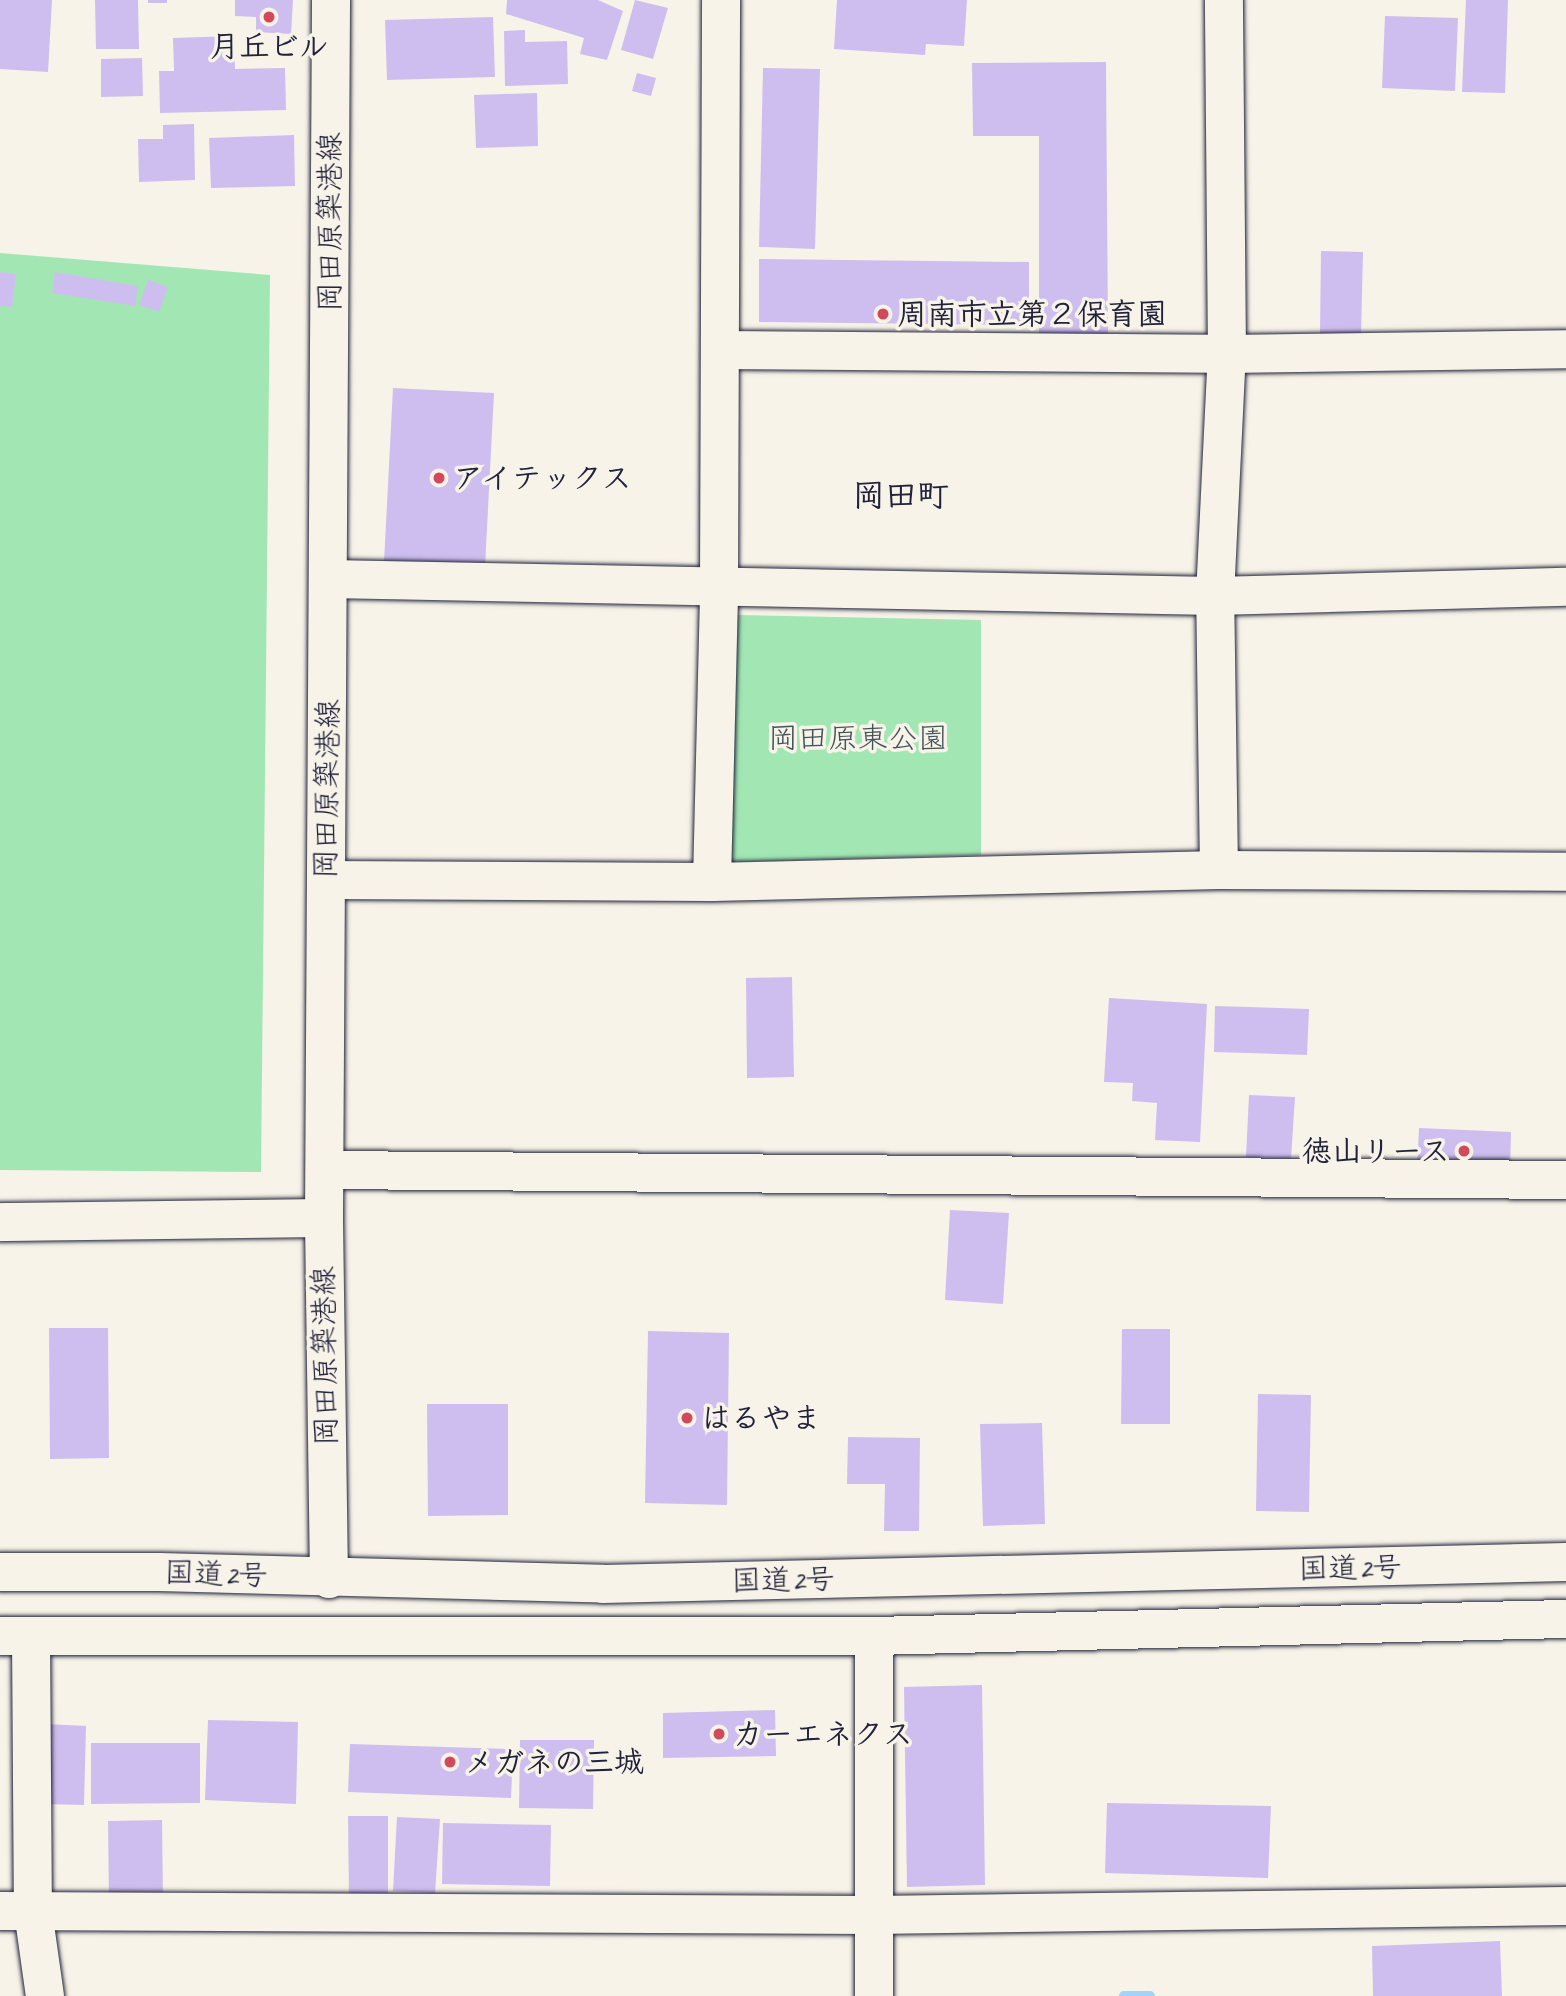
<!DOCTYPE html>
<meta charset="utf-8">
<style>
body{margin:0}
#map{position:relative;width:1566px;height:1996px;overflow:hidden;background:#f7f3e8;font-family:Caveat,"Klee One",sans-serif}
div>[style]{position:absolute}
[style*='--x']{left:calc(var(--x)*1px);top:calc(var(--y)*1px);width:calc(var(--w)*1px);rotate:calc(var(--a)*1deg)}
.green>*{inset:0;background:#a2e7b3}
.stream>*{height:10px;margin:-5px;padding:0 5px;transform-origin:5px;border-radius:5px;background:#a0d3fd}
.building>*{inset:0;background:#cebeef}
.roads{filter:drop-shadow(0 0 2px #22223b) drop-shadow(0 0 2px #22223b)}
.minor>*{height:38px;margin:-19px;padding:0 19px;transform-origin:19px;border-radius:19px;background:#f7f3e8}
.tertiary>*{height:38px;margin:-19px;padding:0 19px;transform-origin:19px;border-radius:19px;background:#f7f3e8}
.trunk>*{height:38px;margin:-19px;padding:0 19px;transform-origin:19px;border-radius:19px;background:#f7f3e8}
.dots>*{width:19px;height:19px;translate:-50% -50%;box-sizing:border-box;border:4px solid #f7f3e8;border-radius:50%}
span{translate:-50% -50%;white-space:nowrap;text-align:center;line-height:1.15;-webkit-text-stroke:7px #f7f3e8;paint-order:stroke}
.poi-label{font-size:30px;color:#22223b;font-weight:700}
.left{translate:0 -50%;text-align:left}
.right{translate:-100% -50%;text-align:right}
.street-label{font-size:30px;color:#22223b}
.park-label{font-size:30px;color:#425359}
.neighbourhood-label{font-size:32px;color:#22223b;font-weight:700}
</style>
<div id="map">
<div class="green">
<i style="clip-path:polygon(0 253px,270px 275px,261px 1172px,0 1170px)"></i>
<i style="clip-path:polygon(736px 615px,981px 620px,981px 855px,731px 862px)"></i>
</div>
<div class="stream">
<i style="--x:1124;--y:1996;--w:26;--a:0"></i>
</div>
<div class="building">
<i style="clip-path:polygon(0 0,52px 0,48px 72px,0 69px)"></i>
<i style="clip-path:polygon(95px 0,138px 0,139px 49px,96px 49px)"></i>
<i style="clip-path:polygon(148px 0,167px 0,167px 3px,148px 3px)"></i>
<i style="clip-path:polygon(235px 0,293px 0,291px 34px,256px 32px,256px 17px,235px 16px)"></i>
<i style="clip-path:polygon(507px 0,598px 0,623px 11px,607px 60px,580px 54px,584px 38px,506px 14px)"></i>
<i style="clip-path:polygon(635px 0,668px 8px,653px 59px,621px 50px)"></i>
<i style="clip-path:polygon(837px 0,967px 0,964px 46px,926px 44px,925px 55px,834px 49px)"></i>
<i style="clip-path:polygon(1466px 0,1508px 0,1505px 93px,1462px 92px)"></i>
<i style="clip-path:polygon(1385px 16px,1458px 18px,1455px 91px,1382px 88px)"></i>
<i style="clip-path:polygon(493px 17px,495px 77px,387px 80px,385px 20px)"></i>
<i style="clip-path:polygon(525px 30px,525px 42px,567px 41px,568px 84px,505px 86px,504px 31px)"></i>
<i style="clip-path:polygon(234px 36px,235px 69px,285px 68px,286px 110px,160px 113px,159px 71px,174px 71px,173px 38px)"></i>
<i style="clip-path:polygon(142px 58px,143px 96px,101px 97px,101px 59px)"></i>
<i style="clip-path:polygon(1106px 62px,1108px 336px,1039px 336px,1039px 136px,973px 136px,972px 63px)"></i>
<i style="clip-path:polygon(763px 68px,820px 69px,815px 249px,759px 247px)"></i>
<i style="clip-path:polygon(637px 73px,656px 78px,651px 96px,632px 91px)"></i>
<i style="clip-path:polygon(537px 93px,538px 146px,476px 148px,474px 95px)"></i>
<i style="clip-path:polygon(194px 124px,195px 180px,139px 182px,138px 139px,163px 139px,163px 125px)"></i>
<i style="clip-path:polygon(294px 135px,295px 186px,211px 188px,209px 138px)"></i>
<i style="clip-path:polygon(1321px 251px,1363px 252px,1361px 335px,1320px 334px)"></i>
<i style="clip-path:polygon(759px 259px,1029px 262px,1029px 325px,759px 322px)"></i>
<i style="clip-path:polygon(0 272px,16px 274px,12px 307px,0 306px)"></i>
<i style="clip-path:polygon(55px 272px,138px 286px,135px 306px,52px 293px)"></i>
<i style="clip-path:polygon(148px 280px,168px 287px,159px 312px,139px 305px)"></i>
<i style="clip-path:polygon(393px 388px,494px 393px,485px 567px,384px 562px)"></i>
<i style="clip-path:polygon(792px 977px,794px 1077px,747px 1078px,746px 978px)"></i>
<i style="clip-path:polygon(1109px 998px,1207px 1004px,1200px 1142px,1155px 1140px,1157px 1103px,1132px 1101px,1133px 1083px,1104px 1082px)"></i>
<i style="clip-path:polygon(1215px 1006px,1309px 1009px,1307px 1055px,1214px 1052px)"></i>
<i style="clip-path:polygon(1249px 1095px,1295px 1097px,1291px 1159px,1246px 1157px)"></i>
<i style="clip-path:polygon(1419px 1128px,1511px 1132px,1510px 1173px,1417px 1170px)"></i>
<i style="clip-path:polygon(950px 1210px,1009px 1213px,1003px 1304px,945px 1300px)"></i>
<i style="clip-path:polygon(49px 1328px,108px 1328px,109px 1458px,50px 1459px)"></i>
<i style="clip-path:polygon(1122px 1329px,1170px 1329px,1170px 1424px,1121px 1424px)"></i>
<i style="clip-path:polygon(648px 1331px,729px 1333px,727px 1505px,645px 1503px)"></i>
<i style="clip-path:polygon(1258px 1394px,1311px 1395px,1309px 1512px,1256px 1511px)"></i>
<i style="clip-path:polygon(427px 1404px,508px 1404px,508px 1515px,428px 1516px)"></i>
<i style="clip-path:polygon(1042px 1423px,1045px 1524px,983px 1526px,980px 1424px)"></i>
<i style="clip-path:polygon(848px 1437px,920px 1438px,919px 1531px,884px 1531px,885px 1484px,847px 1484px)"></i>
<i style="clip-path:polygon(982px 1685px,985px 1885px,907px 1887px,904px 1687px)"></i>
<i style="clip-path:polygon(775px 1710px,776px 1756px,663px 1758px,663px 1713px)"></i>
<i style="clip-path:polygon(208px 1720px,298px 1722px,296px 1804px,205px 1800px)"></i>
<i style="clip-path:polygon(46px 1724px,86px 1726px,84px 1805px,44px 1804px)"></i>
<i style="clip-path:polygon(520px 1740px,594px 1740px,593px 1809px,519px 1808px)"></i>
<i style="clip-path:polygon(91px 1743px,200px 1743px,200px 1803px,91px 1804px)"></i>
<i style="clip-path:polygon(350px 1744px,513px 1749px,511px 1798px,348px 1792px)"></i>
<i style="clip-path:polygon(1107px 1803px,1271px 1806px,1268px 1878px,1105px 1873px)"></i>
<i style="clip-path:polygon(348px 1816px,388px 1816px,388px 1899px,349px 1899px)"></i>
<i style="clip-path:polygon(397px 1817px,440px 1819px,435px 1893px,393px 1891px)"></i>
<i style="clip-path:polygon(162px 1820px,163px 1902px,109px 1903px,108px 1821px)"></i>
<i style="clip-path:polygon(443px 1823px,551px 1825px,550px 1886px,442px 1884px)"></i>
<i style="clip-path:polygon(1500px 1941px,1502px 1996px,1373px 1996px,1372px 1946px)"></i>
</div>
<div class="roads">
<div class="minor">
<i style="--x:720;--y:350;--w:507;--a:0.45"></i>
<i style="--x:1227;--y:354;--w:339;--a:-0.8"></i>
<i style="--x:329;--y:579;--w:886;--a:1.1"></i>
<i style="--x:1215;--y:596;--w:351;--a:-1.5"></i>
<i style="--x:1219;--y:870;--w:274;--a:-90.8"></i>
<i style="--x:1215;--y:596;--w:242;--a:-87.2"></i>
<i style="--x:1227;--y:354;--w:354;--a:-90.5"></i>
<i style="--x:327;--y:880;--w:385;--a:0.3"></i>
<i style="--x:712;--y:882;--w:507;--a:-1.36"></i>
<i style="--x:1219;--y:870;--w:347;--a:0.3"></i>
<i style="--x:712;--y:882;--w:295;--a:-88.6"></i>
<i style="--x:719;--y:587;--w:587;--a:-89.8"></i>
<i style="--x:325;--y:1170;--w:1241;--a:0.46"></i>
<i style="--x:0;--y:1222;--w:324;--a:-0.7"></i>
<i style="--x:31;--y:1636;--w:275;--a:89.6"></i>
<i style="--x:33;--y:1911;--w:86;--a:82"></i>
<i style="--x:874;--y:1636;--w:360;--a:90"></i>
<i style="--x:0;--y:1911;--w:872;--a:0.26"></i>
<i style="--x:872;--y:1915;--w:694;--a:-0.74"></i>
</div>
<div class="tertiary">
<i style="--x:329;--y:1579;--w:361;--a:-90.8"></i>
<i style="--x:324;--y:1218;--w:1218;--a:-89.67"></i>
</div>
<div class="trunk">
<i style="--x:0;--y:1572;--w:159;--a:0"></i>
<i style="--x:159;--y:1572;--w:444;--a:1.5"></i>
<i style="--x:603;--y:1584;--w:963;--a:-1.31"></i>
<i style="--x:0;--y:1636;--w:874;--a:0"></i>
<i style="--x:874;--y:1636;--w:692;--a:-1.41"></i>
</div>
</div>
<div class="dots">
<i style="left:269px;top:17px;background:#d1495b"></i>
<i style="left:883px;top:314px;background:#d1495b"></i>
<i style="left:439px;top:478px;background:#d1495b"></i>
<i style="left:1464px;top:1151px;background:#d1495b"></i>
<i style="left:687px;top:1418px;background:#d1495b"></i>
<i style="left:719px;top:1734px;background:#d1495b"></i>
<i style="left:450px;top:1762px;background:#d1495b"></i>
</div>
<div class="poi-label">
<span style="left:269px;top:46px">月丘ビル</span>
<span class="left" style="left:897px;top:314px">周南市立第２保育園</span>
<span class="left" style="left:453px;top:478px">アイテックス</span>
<span class="right" style="left:1450px;top:1151px">徳山リース</span>
<span class="left" style="left:701px;top:1418px">はるやま</span>
<span class="left" style="left:733px;top:1734px">カーエネクス</span>
<span class="left" style="left:464px;top:1762px">メガネの三城</span>
</div>
<div class="street-label">
<span style="left:330px;top:222px;rotate:-90deg">岡田原築港線</span>
<span style="left:327px;top:789px;rotate:-89deg">岡田原築港線</span>
<span style="left:325px;top:1356px;rotate:-91deg">岡田原築港線</span>
<span style="left:1350px;top:1568px;rotate:-1deg">国道2号</span>
<span style="left:216px;top:1574px;rotate:2deg">国道2号</span>
<span style="left:783px;top:1580px;rotate:-1deg">国道2号</span>
</div>
<div class="park-label">
<span style="left:858px;top:738px">岡田原東公園</span>
</div>
<div class="neighbourhood-label">
<span style="left:901px;top:496px">岡田町</span>
</div>
</div>
